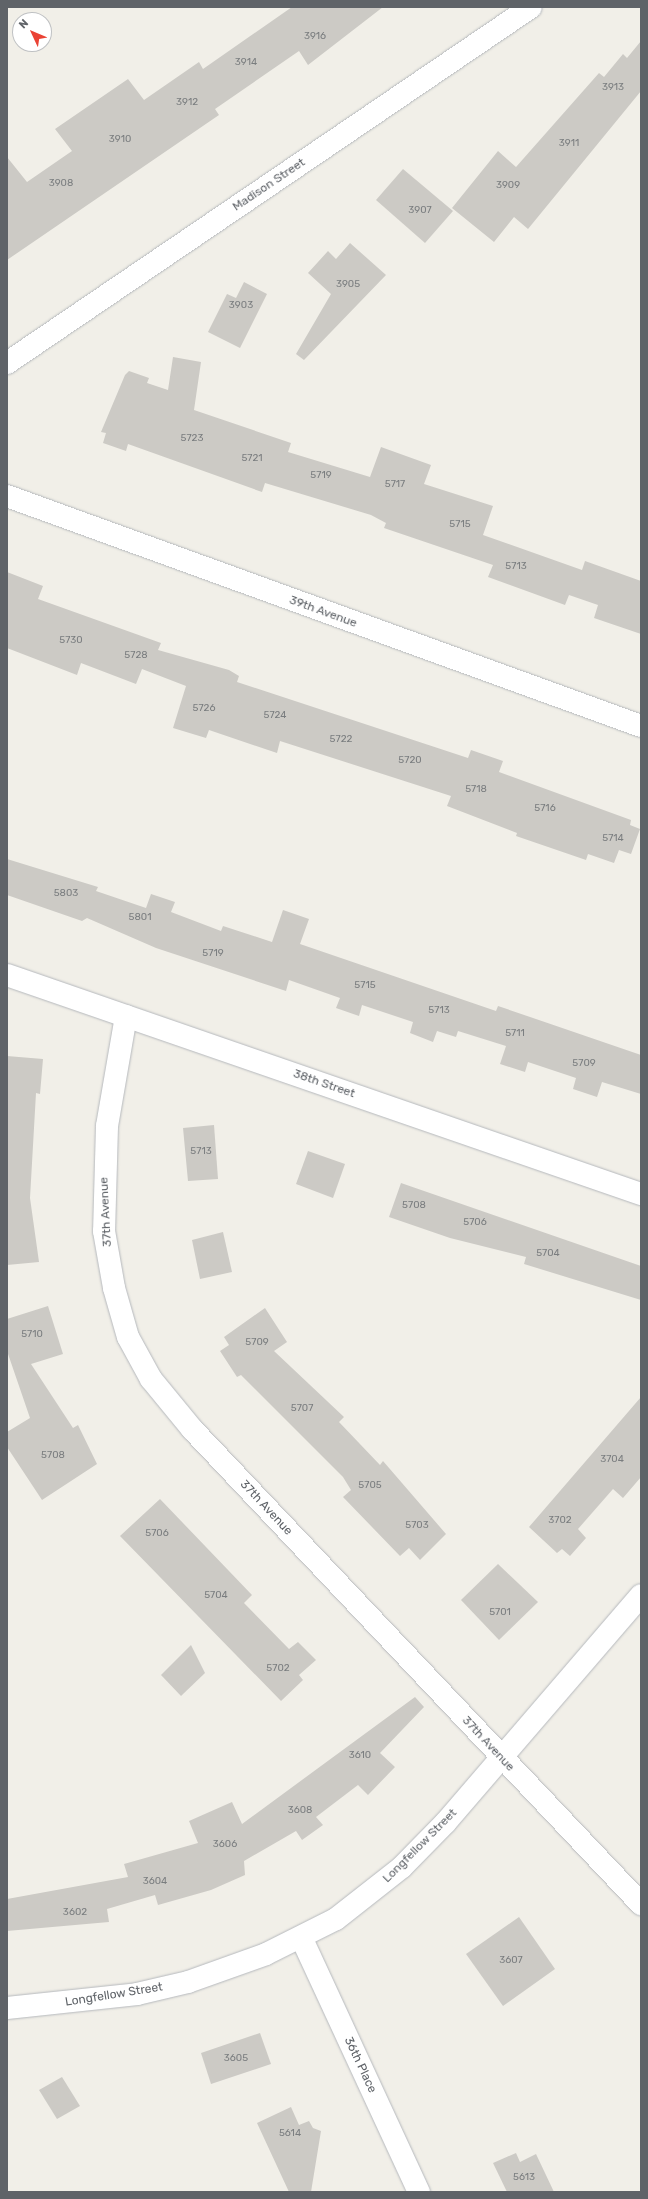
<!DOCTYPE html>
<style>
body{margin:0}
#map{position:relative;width:648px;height:2199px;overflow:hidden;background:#f1efe8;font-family:Rubik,sans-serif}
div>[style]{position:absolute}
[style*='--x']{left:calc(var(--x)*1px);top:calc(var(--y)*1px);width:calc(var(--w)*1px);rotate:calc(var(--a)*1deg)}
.building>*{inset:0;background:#cccac5}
.roads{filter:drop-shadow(0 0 1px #b5b8bc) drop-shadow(0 0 1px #b5b8bc)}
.street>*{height:22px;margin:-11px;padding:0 11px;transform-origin:11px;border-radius:11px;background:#fff}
span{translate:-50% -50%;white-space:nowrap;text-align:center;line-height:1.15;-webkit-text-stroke:3.5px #fff;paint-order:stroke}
.number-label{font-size:10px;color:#7a7d7f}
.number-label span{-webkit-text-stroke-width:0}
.street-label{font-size:12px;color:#5f6368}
.frame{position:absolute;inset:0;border:8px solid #5f6368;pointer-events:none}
.north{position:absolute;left:12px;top:12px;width:40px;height:40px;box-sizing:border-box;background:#fff;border:1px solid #bfc1c3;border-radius:50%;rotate:314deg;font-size:11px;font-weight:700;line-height:16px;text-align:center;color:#5f6368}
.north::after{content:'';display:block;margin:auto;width:14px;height:18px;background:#ea4335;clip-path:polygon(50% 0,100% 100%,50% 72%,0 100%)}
</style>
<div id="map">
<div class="building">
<i style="clip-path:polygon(292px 7px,383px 7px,308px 65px,299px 51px,215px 109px,219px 115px,7px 260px,7px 157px,27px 182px,72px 151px,55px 129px,128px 79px,144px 100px,199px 62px,203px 69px)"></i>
<i style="clip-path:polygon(641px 41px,641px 91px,528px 229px,514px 217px,494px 242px,452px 208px,498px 151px,516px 167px,599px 73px,604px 77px,623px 54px,627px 58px)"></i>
<i style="clip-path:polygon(403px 169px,453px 211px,425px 243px,376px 200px)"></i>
<i style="clip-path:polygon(350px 243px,386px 275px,304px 360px,296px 354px,331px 294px,308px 273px,328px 251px,336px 259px)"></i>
<i style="clip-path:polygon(244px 282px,267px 294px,240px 348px,208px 332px,227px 294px,236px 298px)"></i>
<i style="clip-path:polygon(173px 357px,201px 362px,194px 410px,291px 443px,288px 452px,370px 477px,381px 447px,431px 465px,424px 484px,493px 506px,483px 535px,582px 570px,585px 561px,641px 581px,641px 634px,594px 618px,598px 605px,569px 595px,565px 605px,488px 577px,493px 565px,384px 528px,386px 523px,371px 515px,265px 483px,262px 492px,128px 444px,126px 451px,103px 443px,106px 433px,101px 432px,125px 375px,129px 371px,149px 378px,147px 383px,168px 390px)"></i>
<i style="clip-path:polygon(7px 572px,43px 586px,38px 599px,161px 643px,158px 650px,229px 670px,239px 676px,237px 682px,468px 758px,471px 750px,503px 761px,499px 772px,631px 820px,630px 825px,640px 829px,631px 854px,619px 850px,614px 863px,588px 854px,586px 860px,516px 836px,517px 833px,447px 806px,451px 796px,280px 741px,277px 753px,209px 730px,206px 738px,173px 728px,186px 686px,142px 669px,136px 684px,81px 663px,77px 675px,7px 648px)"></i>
<i style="clip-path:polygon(7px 859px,98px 887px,96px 891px,146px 908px,151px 894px,175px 902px,171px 912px,221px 931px,223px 926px,272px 942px,283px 910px,309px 919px,300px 944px,496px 1011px,498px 1006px,641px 1055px,641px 1094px,602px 1082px,597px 1097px,573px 1089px,576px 1078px,528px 1062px,525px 1072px,500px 1064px,506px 1046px,458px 1031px,456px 1037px,437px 1031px,433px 1042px,410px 1033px,413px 1022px,362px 1005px,359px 1016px,336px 1008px,340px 998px,289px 980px,286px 991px,156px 948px,87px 918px,82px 921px,7px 895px)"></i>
<i style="clip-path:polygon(7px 1056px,43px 1059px,40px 1094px,36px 1093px,30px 1198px,39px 1262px,7px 1265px)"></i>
<i style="clip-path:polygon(214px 1125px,218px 1179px,188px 1181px,183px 1128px)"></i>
<i style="clip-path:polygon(308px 1151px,345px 1164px,333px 1198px,296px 1184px)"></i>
<i style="clip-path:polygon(401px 1183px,641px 1266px,641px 1300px,524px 1264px,526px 1257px,450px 1238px,389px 1217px)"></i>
<i style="clip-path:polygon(223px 1232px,232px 1272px,200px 1279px,192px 1240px)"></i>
<i style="clip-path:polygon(48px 1306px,63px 1354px,31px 1364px,73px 1428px,78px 1425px,97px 1464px,42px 1500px,7px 1447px,7px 1432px,30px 1418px,7px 1351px,7px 1319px)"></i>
<i style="clip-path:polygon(265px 1308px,287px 1342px,274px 1351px,344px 1417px,339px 1422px,380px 1465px,383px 1461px,446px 1534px,420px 1560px,409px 1548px,400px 1556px,343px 1497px,351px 1490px,343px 1477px,241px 1375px,237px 1377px,220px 1351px,229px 1345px,224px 1337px)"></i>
<i style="clip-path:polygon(641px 1397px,641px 1477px,623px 1498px,613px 1489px,578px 1529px,586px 1538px,570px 1556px,562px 1549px,557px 1553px,529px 1527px)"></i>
<i style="clip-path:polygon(160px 1499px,252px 1595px,244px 1603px,289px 1649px,298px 1642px,316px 1660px,299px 1675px,303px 1680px,281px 1701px,120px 1536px)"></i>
<i style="clip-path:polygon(498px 1564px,538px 1602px,499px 1640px,461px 1600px)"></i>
<i style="clip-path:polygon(191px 1645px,205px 1673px,181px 1696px,161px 1675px)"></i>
<i style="clip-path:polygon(415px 1697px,424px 1707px,380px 1753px,395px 1767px,368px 1795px,358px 1785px,316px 1817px,323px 1825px,302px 1840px,296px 1831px,244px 1861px,245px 1875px,211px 1890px,158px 1905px,155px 1895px,107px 1909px,109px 1922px,7px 1931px,7px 1899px,128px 1877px,124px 1864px,198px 1843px,189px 1821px,232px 1802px,242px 1824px)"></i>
<i style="clip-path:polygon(519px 1917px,555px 1969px,503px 2006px,466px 1954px)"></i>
<i style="clip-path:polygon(260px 2033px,271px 2064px,211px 2084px,201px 2053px)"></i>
<i style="clip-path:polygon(62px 2077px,80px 2106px,57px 2119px,39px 2090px)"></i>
<i style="clip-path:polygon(291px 2107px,299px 2125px,309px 2121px,313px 2128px,321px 2131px,311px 2192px,289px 2192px,257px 2123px)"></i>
<i style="clip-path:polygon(516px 2153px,520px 2162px,536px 2154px,554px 2192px,507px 2192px,493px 2163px)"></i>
</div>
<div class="roads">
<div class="street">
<i style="--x:7;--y:363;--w:633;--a:-34.19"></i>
<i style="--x:7;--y:496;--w:674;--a:19.94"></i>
<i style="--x:7;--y:975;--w:671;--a:19.06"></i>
<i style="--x:126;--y:1016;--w:112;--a:99.8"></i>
<i style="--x:107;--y:1126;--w:105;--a:91.6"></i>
<i style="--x:104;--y:1231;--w:58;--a:80"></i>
<i style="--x:114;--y:1288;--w:51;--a:74.1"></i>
<i style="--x:128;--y:1337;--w:48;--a:61.3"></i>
<i style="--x:151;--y:1379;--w:65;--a:50.6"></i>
<i style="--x:192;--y:1429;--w:654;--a:46.61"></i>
<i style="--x:302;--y:1939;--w:279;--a:65.2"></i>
<i style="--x:7;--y:2008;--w:131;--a:-6.1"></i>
<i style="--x:137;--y:1994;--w:52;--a:-13.2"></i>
<i style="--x:188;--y:1982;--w:83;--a:-19.7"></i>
<i style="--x:266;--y:1954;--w:78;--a:-26.6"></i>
<i style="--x:336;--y:1919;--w:84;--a:-38.2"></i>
<i style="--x:402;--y:1867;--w:63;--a:-45.6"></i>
<i style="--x:446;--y:1822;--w:299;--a:-49.3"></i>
</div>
</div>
<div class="number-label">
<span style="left:315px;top:37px">3916</span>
<span style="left:246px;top:63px">3914</span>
<span style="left:613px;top:88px">3913</span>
<span style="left:187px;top:103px">3912</span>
<span style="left:120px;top:140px">3910</span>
<span style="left:569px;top:144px">3911</span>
<span style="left:61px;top:184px">3908</span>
<span style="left:508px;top:186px">3909</span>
<span style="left:420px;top:211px">3907</span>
<span style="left:348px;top:285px">3905</span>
<span style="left:241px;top:306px">3903</span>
<span style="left:192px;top:439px">5723</span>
<span style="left:252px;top:459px">5721</span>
<span style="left:321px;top:476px">5719</span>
<span style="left:395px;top:485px">5717</span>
<span style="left:460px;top:525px">5715</span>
<span style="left:516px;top:567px">5713</span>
<span style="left:71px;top:641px">5730</span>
<span style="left:136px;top:656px">5728</span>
<span style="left:204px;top:709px">5726</span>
<span style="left:275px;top:716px">5724</span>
<span style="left:341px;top:740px">5722</span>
<span style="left:410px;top:761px">5720</span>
<span style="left:476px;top:790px">5718</span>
<span style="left:545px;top:809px">5716</span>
<span style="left:613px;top:839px">5714</span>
<span style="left:66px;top:894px">5803</span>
<span style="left:140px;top:918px">5801</span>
<span style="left:213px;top:954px">5719</span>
<span style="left:365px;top:986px">5715</span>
<span style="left:439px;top:1011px">5713</span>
<span style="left:515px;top:1034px">5711</span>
<span style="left:584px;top:1064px">5709</span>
<span style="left:201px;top:1152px">5713</span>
<span style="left:414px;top:1206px">5708</span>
<span style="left:475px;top:1223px">5706</span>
<span style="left:548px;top:1254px">5704</span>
<span style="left:32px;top:1335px">5710</span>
<span style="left:257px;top:1343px">5709</span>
<span style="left:302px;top:1409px">5707</span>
<span style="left:53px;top:1456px">5708</span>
<span style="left:612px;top:1460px">3704</span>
<span style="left:370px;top:1486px">5705</span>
<span style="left:560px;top:1521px">3702</span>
<span style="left:417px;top:1526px">5703</span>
<span style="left:157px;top:1534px">5706</span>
<span style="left:216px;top:1596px">5704</span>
<span style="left:500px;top:1613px">5701</span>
<span style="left:278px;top:1669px">5702</span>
<span style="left:360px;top:1756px">3610</span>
<span style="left:300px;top:1811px">3608</span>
<span style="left:225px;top:1845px">3606</span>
<span style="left:155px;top:1882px">3604</span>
<span style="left:75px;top:1913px">3602</span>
<span style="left:511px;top:1961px">3607</span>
<span style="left:236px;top:2059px">3605</span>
<span style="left:290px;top:2134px">5614</span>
<span style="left:524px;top:2178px">5613</span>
</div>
<div class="street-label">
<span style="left:269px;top:185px;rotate:-34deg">Madison Street</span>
<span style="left:323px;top:612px;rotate:20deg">39th Avenue</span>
<span style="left:324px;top:1084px;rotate:19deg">38th Street</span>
<span style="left:106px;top:1212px;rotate:-93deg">37th Avenue</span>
<span style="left:266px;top:1508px;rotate:47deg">37th Avenue</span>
<span style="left:488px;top:1744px;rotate:47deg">37th Avenue</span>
<span style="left:420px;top:1846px;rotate:-45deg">Longfellow Street</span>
<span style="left:114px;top:1995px;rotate:-9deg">Longfellow Street</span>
<span style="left:360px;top:2065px;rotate:65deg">36th Place</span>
</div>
<div class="frame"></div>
<div class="north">N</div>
</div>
